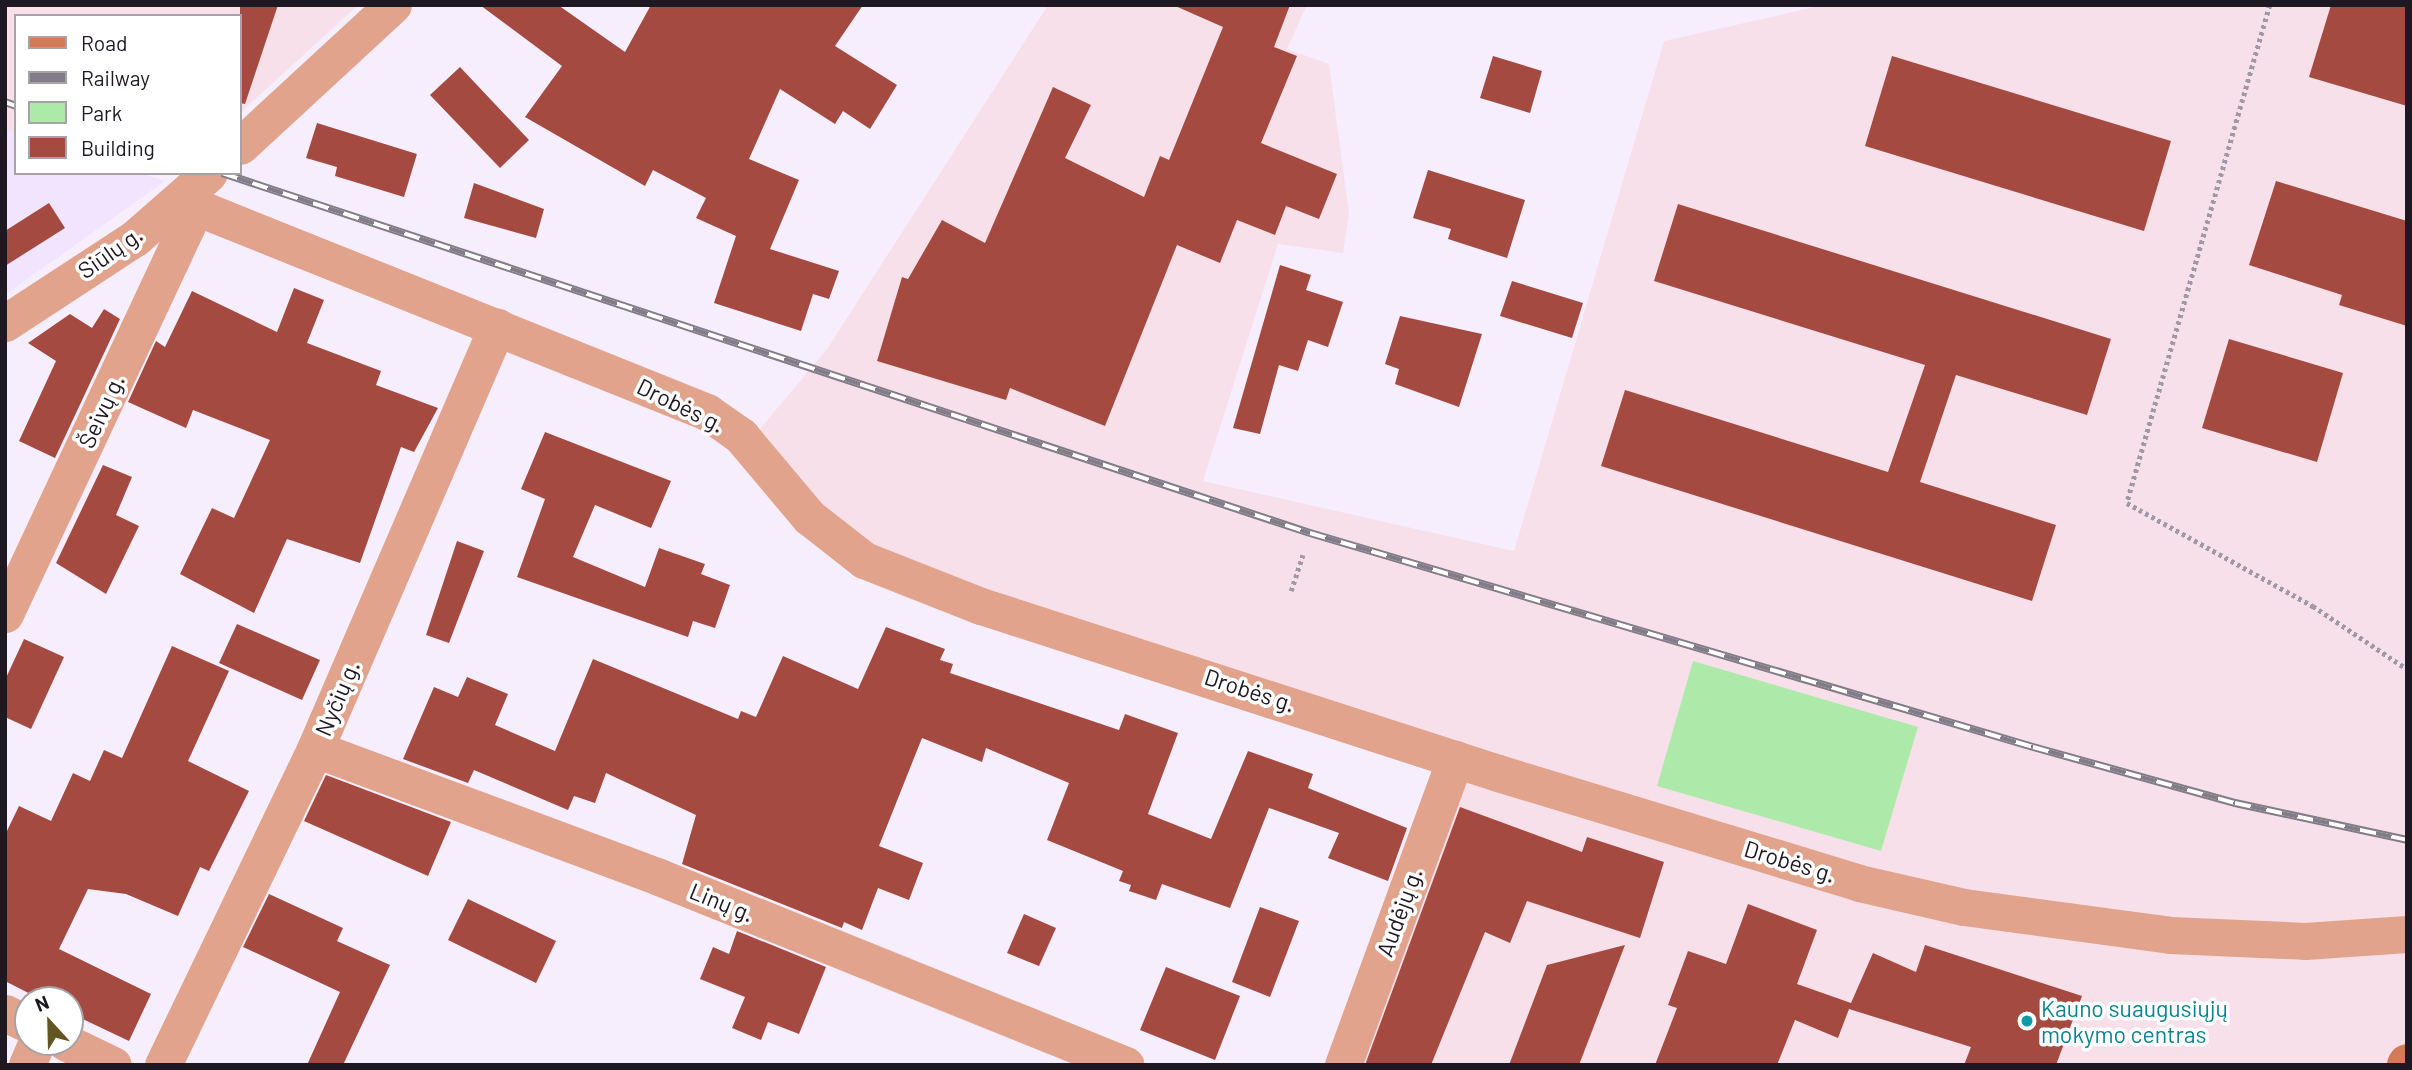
<!DOCTYPE html>
<meta charset="utf-8">
<style>
body{margin:0}
#map{position:relative;width:2412px;height:1070px;overflow:hidden;background:#f6eefd;font-family:Barlow,sans-serif}
div>[style]{position:absolute}
[style*='--x']{left:calc(var(--x)*1px);top:calc(var(--y)*1px);width:calc(var(--w)*1px);rotate:calc(var(--a)*1deg)}
.built>*{inset:0;background:#f1e4fe}
.industrial>*{inset:0;background:#f8e0eb}
.green>*{inset:0;background:#adeaa9}
.building>*{inset:0;background:#a44a40}
.path>*{height:4.5px;margin-top:-2.25px;transform-origin:0;background:repeating-linear-gradient(90deg,#9f98a5 0 3.5px,transparent 0 7px)}
.street>*{height:37px;margin:-18.5px;padding:0 18.5px;transform-origin:18.5px;border-radius:18.5px;background:#e2a38c}
.secondary>*{height:38px;margin:-19px;padding:0 19px;transform-origin:19px;border-radius:19px;background:#d57a58}
.rail>*{height:8px;margin-top:-4px;transform-origin:0;background:repeating-linear-gradient(90deg,#fff 0 16px,#827c88 0 32px);box-sizing:border-box;border-block:2px solid #827c88}
.dots>*{width:19px;height:19px;translate:-50% -50%;box-sizing:border-box;border:4px solid #fff;border-radius:50%}
span{translate:-50% -50%;white-space:nowrap;text-align:center;line-height:1.15;-webkit-text-stroke:7px #fff;paint-order:stroke}
.street-label{font-size:23px;color:#1d1821}
.culture-label{font-size:23px;color:#0d838f}
.left{translate:0 -50%;text-align:left}
.frame{position:absolute;inset:0;border:7px solid #1d1821;pointer-events:none}
.legend{position:absolute;left:14px;top:14px;width:228px;height:161px;box-sizing:border-box;background:#fff;border:2px solid #a5a3a6;margin:0;padding:9px 12px;list-style:none;font-size:21px;color:#1d1821}
.legend li{display:flex;align-items:center;gap:14px;height:35px}
.legend b{width:35px;border:2px solid #a5a3a6}
.north{position:absolute;left:14px;top:986px;width:70px;height:70px;box-sizing:border-box;background:#fff;border:2px solid #a5a3a6;border-radius:50%;rotate:338deg;font-size:19px;font-weight:700;line-height:28px;text-align:center;color:#1d1821}
.north::after{content:'';display:block;margin:auto;width:24px;height:32px;background:#635522;clip-path:polygon(50% 0,100% 100%,50% 72%,0 100%)}
</style>
<div id="map">
<div class="built">
<i style="clip-path:polygon(5px 131px,16px 134px,16px 173px,140px 173px,165px 181px,5px 295px)"></i>
</div>
<div class="industrial">
<i style="clip-path:polygon(5px 5px,358px 5px,240px 113px,240px 16px,16px 16px,16px 134px,5px 131px)"></i>
<i style="clip-path:polygon(1048px 5px,1307px 5px,1287px 49px,1329px 64px,1349px 214px,1343px 253px,1278px 244px,1203px 481px,1514px 551px,1664px 41px,1824px 5px,2407px 5px,2406px 1065px,1343px 1065px,1455px 759px,850px 543px,758px 431px,827px 349px)"></i>
</div>
<div class="green">
<i style="clip-path:polygon(1693px 661px,1918px 727px,1881px 851px,1657px 786px)"></i>
</div>
<div class="building">
<i style="clip-path:polygon(240px 5px,278px 5px,245px 104px,240px 103px)"></i>
<i style="clip-path:polygon(480px 5px,558px 5px,625px 52px,651px 5px,863px 5px,835px 46px,897px 85px,870px 129px,843px 111px,835px 124px,780px 89px,749px 159px,799px 180px,770px 249px,839px 271px,829px 299px,813px 294px,801px 331px,714px 303px,736px 236px,696px 218px,706px 198px,653px 170px,645px 186px,525px 117px,562px 66px)"></i>
<i style="clip-path:polygon(1173px 5px,1290px 5px,1274px 47px,1297px 56px,1261px 143px,1337px 174px,1319px 219px,1286px 206px,1275px 235px,1237px 220px,1220px 263px,1177px 245px,1105px 426px,1010px 388px,1006px 400px,877px 361px,902px 277px,908px 279px,942px 220px,985px 243px,1053px 87px,1091px 105px,1065px 158px,1144px 197px,1160px 156px,1169px 160px,1223px 27px)"></i>
<i style="clip-path:polygon(2331px 5px,2407px 5px,2407px 106px,2309px 77px)"></i>
<i style="clip-path:polygon(1493px 56px,1542px 71px,1530px 113px,1480px 98px)"></i>
<i style="clip-path:polygon(1892px 56px,2171px 141px,2144px 231px,1865px 146px)"></i>
<i style="clip-path:polygon(460px 67px,529px 140px,500px 168px,430px 95px)"></i>
<i style="clip-path:polygon(317px 123px,417px 154px,404px 197px,335px 176px,337px 167px,306px 158px)"></i>
<i style="clip-path:polygon(1428px 170px,1525px 200px,1507px 258px,1448px 239px,1451px 229px,1413px 218px)"></i>
<i style="clip-path:polygon(2276px 181px,2407px 221px,2407px 326px,2339px 305px,2342px 295px,2249px 265px)"></i>
<i style="clip-path:polygon(474px 183px,544px 209px,536px 238px,464px 218px)"></i>
<i style="clip-path:polygon(49px 203px,65px 228px,5px 266px,5px 231px)"></i>
<i style="clip-path:polygon(1678px 204px,2111px 339px,2087px 415px,1956px 375px,1920px 482px,2056px 525px,2032px 601px,1601px 466px,1625px 390px,1888px 472px,1925px 365px,1654px 281px)"></i>
<i style="clip-path:polygon(1280px 265px,1311px 275px,1306px 290px,1343px 302px,1328px 347px,1308px 340px,1298px 371px,1279px 365px,1260px 434px,1233px 428px)"></i>
<i style="clip-path:polygon(1512px 281px,1583px 303px,1572px 338px,1500px 316px)"></i>
<i style="clip-path:polygon(294px 288px,324px 300px,307px 343px,381px 371px,376px 385px,438px 408px,414px 452px,401px 447px,360px 563px,287px 539px,254px 613px,180px 574px,212px 508px,234px 518px,270px 440px,193px 410px,186px 428px,128px 402px,156px 341px,165px 347px,192px 291px,277px 332px)"></i>
<i style="clip-path:polygon(104px 309px,120px 319px,55px 458px,19px 441px,56px 361px,28px 343px,70px 314px,92px 328px)"></i>
<i style="clip-path:polygon(1400px 316px,1482px 334px,1459px 407px,1395px 384px,1399px 369px,1385px 364px)"></i>
<i style="clip-path:polygon(2229px 339px,2343px 373px,2317px 462px,2202px 428px)"></i>
<i style="clip-path:polygon(545px 432px,671px 481px,651px 528px,595px 505px,573px 557px,645px 587px,659px 548px,705px 564px,701px 574px,730px 585px,715px 628px,693px 621px,688px 637px,517px 577px,545px 499px,521px 489px)"></i>
<i style="clip-path:polygon(103px 465px,132px 477px,116px 515px,139px 526px,106px 594px,56px 563px)"></i>
<i style="clip-path:polygon(457px 541px,484px 551px,449px 643px,426px 635px)"></i>
<i style="clip-path:polygon(237px 624px,320px 660px,302px 700px,219px 663px)"></i>
<i style="clip-path:polygon(886px 627px,945px 649px,940px 660px,953px 664px,950px 673px,1119px 730px,1125px 714px,1178px 733px,1148px 814px,1211px 839px,1248px 751px,1313px 774px,1308px 788px,1407px 828px,1388px 881px,1328px 858px,1339px 833px,1269px 808px,1230px 908px,1162px 884px,1156px 900px,1129px 891px,1131px 885px,1119px 881px,1123px 871px,1047px 840px,1069px 783px,986px 748px,982px 762px,922px 738px,879px 846px,923px 863px,909px 900px,878px 888px,862px 930px,844px 922px,842px 928px,682px 864px,696px 815px,606px 773px,595px 803px,574px 796px,568px 810px,474px 770px,468px 783px,403px 759px,434px 687px,458px 697px,467px 677px,508px 694px,495px 725px,555px 751px,593px 659px,738px 719px,741px 711px,756px 717px,783px 656px,858px 689px)"></i>
<i style="clip-path:polygon(24px 639px,64px 657px,31px 729px,5px 717px,5px 680px)"></i>
<i style="clip-path:polygon(172px 646px,229px 671px,188px 761px,249px 791px,209px 871px,200px 867px,178px 916px,126px 894px,88px 889px,59px 949px,151px 994px,129px 1041px,70px 1013px,70px 1000px,42px 1000px,5px 981px,5px 835px,19px 806px,51px 821px,73px 773px,90px 781px,104px 750px,122px 758px)"></i>
<i style="clip-path:polygon(326px 775px,451px 822px,428px 876px,304px 821px)"></i>
<i style="clip-path:polygon(1460px 807px,1582px 852px,1587px 837px,1664px 862px,1640px 938px,1527px 901px,1510px 943px,1485px 932px,1431px 1065px,1365px 1065px)"></i>
<i style="clip-path:polygon(269px 894px,343px 928px,337px 941px,390px 965px,343px 1065px,307px 1065px,340px 992px,243px 947px)"></i>
<i style="clip-path:polygon(468px 899px,556px 941px,536px 983px,448px 940px)"></i>
<i style="clip-path:polygon(1748px 904px,1817px 930px,1797px 984px,1851px 1003px,1873px 953px,1916px 972px,1925px 945px,2082px 996px,2056px 1065px,1964px 1065px,1971px 1047px,1849px 1009px,1838px 1038px,1795px 1020px,1777px 1065px,1655px 1065px,1677px 1008px,1668px 1005px,1688px 951px,1726px 964px)"></i>
<i style="clip-path:polygon(1260px 907px,1299px 921px,1270px 997px,1232px 982px)"></i>
<i style="clip-path:polygon(1024px 914px,1056px 928px,1039px 966px,1007px 953px)"></i>
<i style="clip-path:polygon(737px 931px,826px 967px,799px 1034px,768px 1022px,761px 1040px,732px 1028px,745px 997px,700px 979px,713px 947px,729px 954px)"></i>
<i style="clip-path:polygon(1625px 945px,1579px 1065px,1509px 1065px,1547px 965px)"></i>
<i style="clip-path:polygon(1166px 967px,1240px 996px,1215px 1060px,1140px 1030px)"></i>
</div>
<div class="path">
<i style="--x:2270;--y:5;--w:518;--a:106.02"></i>
<i style="--x:2127;--y:503;--w:213;--a:29"></i>
<i style="--x:2313;--y:606;--w:113;--a:33.8"></i>
<i style="--x:1291;--y:591;--w:38;--a:-72"></i>
</div>
<div class="street">
<i style="--x:240;--y:146;--w:208;--a:-42.7"></i>
<i style="--x:186;--y:194;--w:16;--a:52"></i>
<i style="--x:196;--y:207;--w:551;--a:21.86"></i>
<i style="--x:707;--y:412;--w:42;--a:35.2"></i>
<i style="--x:741;--y:436;--w:106;--a:50"></i>
<i style="--x:809;--y:517;--w:70;--a:38"></i>
<i style="--x:864;--y:560;--w:126;--a:21.5"></i>
<i style="--x:981;--y:606;--w:543;--a:17.9"></i>
<i style="--x:1498;--y:773;--w:377;--a:16.9"></i>
<i style="--x:1859;--y:883;--w:108;--a:12.9"></i>
<i style="--x:1964;--y:907;--w:208;--a:7.7"></i>
<i style="--x:2170;--y:935;--w:135;--a:2.5"></i>
<i style="--x:2305;--y:941;--w:102;--a:-3.9"></i>
<i style="--x:5;--y:323;--w:155;--a:-33.2"></i>
<i style="--x:135;--y:238;--w:98;--a:-41.3"></i>
<i style="--x:5;--y:614;--w:450;--a:-64.9"></i>
<i style="--x:315;--y:749;--w:367;--a:20.4"></i>
<i style="--x:659;--y:877;--w:503;--a:21.93"></i>
<i style="--x:5;--y:1013;--w:25;--a:26"></i>
<i style="--x:65;--y:1042;--w:53;--a:25.6"></i>
<i style="--x:27;--y:1065;--w:25;--a:-67"></i>
<i style="--x:163;--y:1065;--w:351;--a:-64.3"></i>
<i style="--x:315;--y:749;--w:460;--a:-66.7"></i>
<i style="--x:1343;--y:1065;--w:326;--a:-69.9"></i>
</div>
<div class="secondary">
<i style="--x:2406;--y:1065;--w:2;--a:-63"></i>
</div>
<div class="rail">
<i style="--x:5;--y:102;--w:12;--a:20"></i>
<i style="--x:222;--y:173;--w:1146;--a:18.31"></i>
<i style="--x:1310;--y:533;--w:754;--a:16.49"></i>
<i style="--x:2033;--y:747;--w:210;--a:15.5"></i>
<i style="--x:2235;--y:803;--w:176;--a:12.1"></i>
</div>
<div class="dots">
<i style="left:2027px;top:1021px;background:#0f9aa8"></i>
</div>
<div class="street-label">
<span style="left:110px;top:252px;rotate:-35deg">Siūlų g.</span>
<span style="left:681px;top:405px;rotate:26deg">Drobės g.</span>
<span style="left:101px;top:411px;rotate:-65deg">Šeivų g.</span>
<span style="left:1250px;top:690px;rotate:18deg">Drobės g.</span>
<span style="left:337px;top:698px;rotate:-67deg">Nyčių g.</span>
<span style="left:1790px;top:861px;rotate:17deg">Drobės g.</span>
<span style="left:722px;top:902px;rotate:22deg">Linų g.</span>
<span style="left:1399px;top:912px;rotate:-70deg">Audėjų g.</span>
</div>
<div class="culture-label">
<span class="left" style="left:2041px;top:1021px">Kauno suaugusiųjų<br>mokymo centras</span>
</div>
<div class="frame"></div>
<ul class="legend">
<li><b style="height:9px;background:#d57a58"></b>Road</li>
<li><b style="height:9px;background:#827c88"></b>Railway</li>
<li><b style="height:19px;background:#adeaa9"></b>Park</li>
<li><b style="height:19px;background:#a44a40"></b>Building</li>
</ul>
<div class="north">N</div>
</div>
